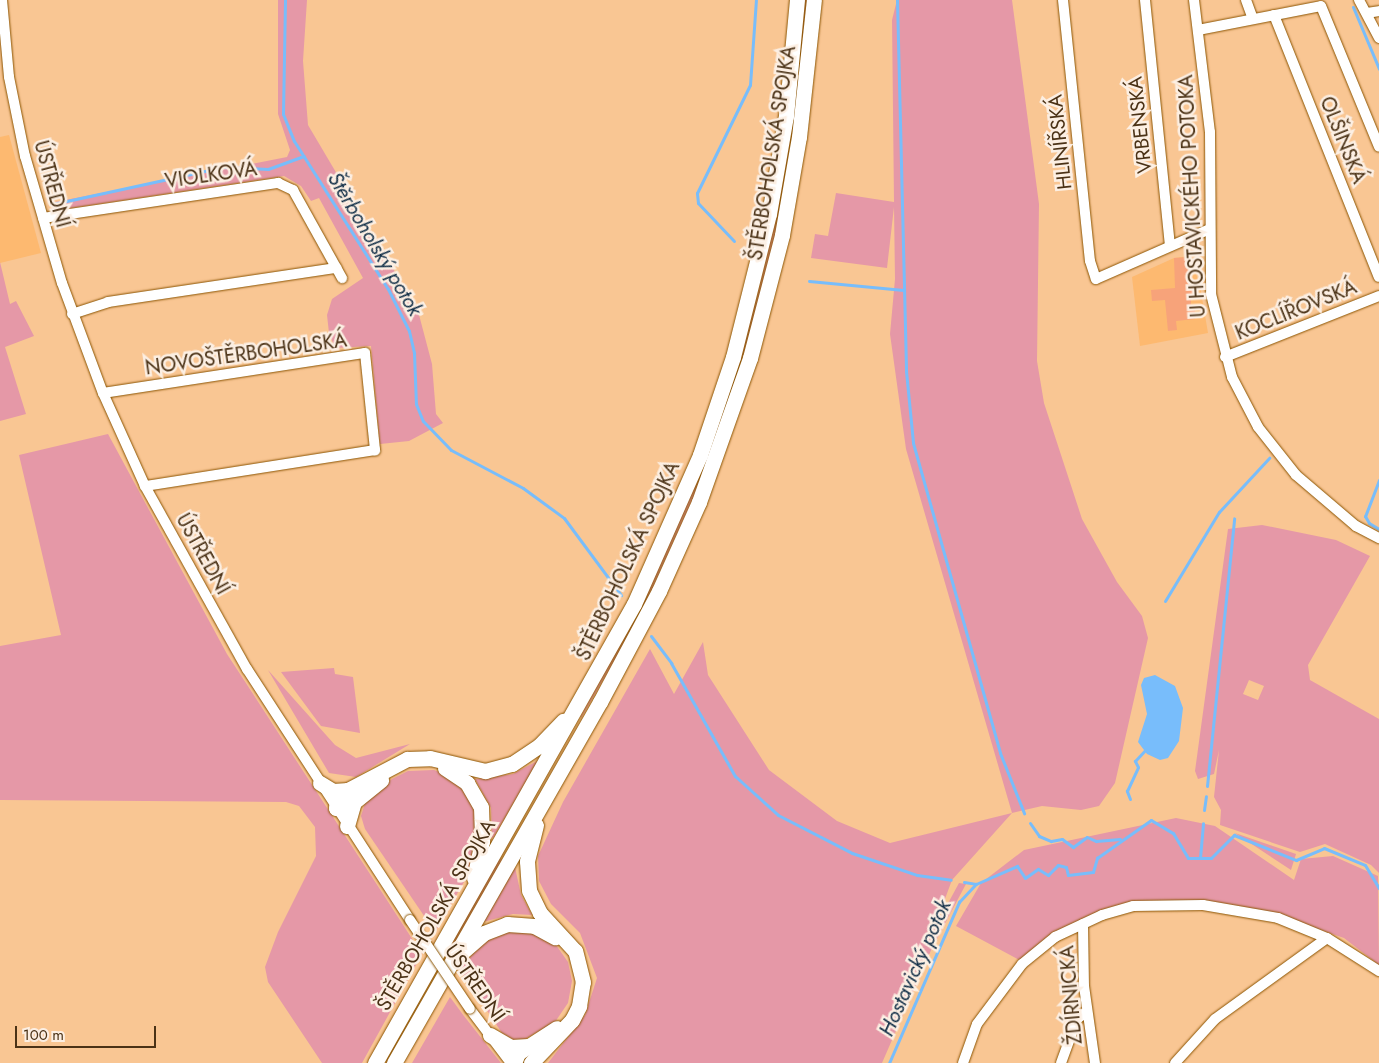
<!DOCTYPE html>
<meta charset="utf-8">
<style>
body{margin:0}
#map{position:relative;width:1379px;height:1063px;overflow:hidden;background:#f9c693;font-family:Jost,sans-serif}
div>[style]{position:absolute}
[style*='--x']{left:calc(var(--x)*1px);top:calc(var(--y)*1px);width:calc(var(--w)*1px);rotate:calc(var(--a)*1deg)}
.built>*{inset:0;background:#fdb970}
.green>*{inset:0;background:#e598a7}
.water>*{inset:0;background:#78bdfb}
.stream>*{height:3px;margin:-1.5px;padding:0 1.5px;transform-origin:1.5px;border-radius:1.5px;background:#78bdfb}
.building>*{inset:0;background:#f7a37a}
.roads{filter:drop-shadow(0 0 1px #8c5503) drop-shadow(0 0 1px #8c5503)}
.minor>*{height:10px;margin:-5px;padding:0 5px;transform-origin:5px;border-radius:5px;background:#fff}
.highway>*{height:15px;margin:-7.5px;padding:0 7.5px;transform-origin:7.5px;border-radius:7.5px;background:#fff}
.bridges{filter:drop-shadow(0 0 1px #8c5503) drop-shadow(0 0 1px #8c5503)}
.minor-bridge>*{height:10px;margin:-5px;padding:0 5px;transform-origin:5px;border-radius:5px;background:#fff}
span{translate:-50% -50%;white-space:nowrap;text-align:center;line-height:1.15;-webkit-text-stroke:5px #fcefe3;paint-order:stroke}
.street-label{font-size:20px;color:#4b3216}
.water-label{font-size:21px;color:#102d46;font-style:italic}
.scale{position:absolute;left:15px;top:1026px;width:141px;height:22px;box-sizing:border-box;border:2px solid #4b3216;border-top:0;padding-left:6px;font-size:15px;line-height:18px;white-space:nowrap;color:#4b3216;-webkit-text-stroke:4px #fcefe3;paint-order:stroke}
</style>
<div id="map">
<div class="built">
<i style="clip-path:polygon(9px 135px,41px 253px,0 263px,0 137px)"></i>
<i style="clip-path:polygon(1190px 256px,1200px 286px,1208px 333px,1140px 346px,1132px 277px,1174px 258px)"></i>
</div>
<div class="green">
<i style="clip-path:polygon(278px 0,307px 0,303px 61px,308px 125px,418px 311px,432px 364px,436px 414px,443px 423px,409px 441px,380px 444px,371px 346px,335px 348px,329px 333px,327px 315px,332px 299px,363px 278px,319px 198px,311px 201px,301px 186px,284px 176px,58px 210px,55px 202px,287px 157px,290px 150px,278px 114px)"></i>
<i style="clip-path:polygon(803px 0,808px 0,801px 76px,776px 230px,751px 333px,698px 487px,641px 613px,638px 609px,694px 485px,757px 297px,773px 230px)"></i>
<i style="clip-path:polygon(897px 0,1012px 0,1039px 204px,1037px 361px,1044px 403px,1082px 519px,1117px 582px,1142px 616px,1148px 638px,1115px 783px,1099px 806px,1081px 810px,1042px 806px,1012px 813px,952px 880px,933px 931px,959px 883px,966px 884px,932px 948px,882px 1063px,548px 1063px,585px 1015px,597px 978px,580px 933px,551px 904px,539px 881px,538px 856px,563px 802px,650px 649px,674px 694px,703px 642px,708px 675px,769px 770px,837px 821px,890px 843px,1012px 813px,906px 449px,890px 334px,895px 279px,894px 207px,887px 268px,811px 258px,815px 234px,828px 236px,836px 193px,894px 202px,892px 20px)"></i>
<i style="clip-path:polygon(0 262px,10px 304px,16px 301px,34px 336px,5px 347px,26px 414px,0 421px)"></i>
<i style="clip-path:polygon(108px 434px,227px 654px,422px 954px,362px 1063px,322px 1063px,268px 982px,265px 967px,278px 932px,316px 856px,315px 827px,299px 806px,286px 802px,0 800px,0 646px,61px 635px,19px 455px)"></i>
<i style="clip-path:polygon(evenodd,1262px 525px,1336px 540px,1370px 556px,1308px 665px,1310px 680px,1379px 719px,1379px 873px,1371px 865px,1325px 844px,1300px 852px,1220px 825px,1221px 810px,1214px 797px,1219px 750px,1214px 774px,1198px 779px,1195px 771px,1228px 529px,1262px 525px,1249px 680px,1264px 686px,1258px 700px,1243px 694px,1249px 680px)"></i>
<i style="clip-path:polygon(634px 619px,636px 623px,581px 718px,581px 716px)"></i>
<i style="clip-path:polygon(334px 668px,335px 674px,353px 677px,360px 733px,321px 726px,281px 672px)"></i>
<i style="clip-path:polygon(268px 670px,335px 745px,356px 758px,410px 744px,356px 777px,329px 773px)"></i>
<i style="clip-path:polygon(539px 760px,493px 838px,492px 838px,491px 808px,475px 779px,513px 774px)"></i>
<i style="clip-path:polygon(434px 770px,445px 774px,471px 796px,478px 824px,468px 875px,435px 932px,365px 829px,361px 816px,366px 800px,392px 779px,408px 771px)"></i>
<i style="clip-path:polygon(1176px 818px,1215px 826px,1294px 880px,1301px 859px,1333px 856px,1378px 876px,1379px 965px,1344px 938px,1277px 915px,1208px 901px,1146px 902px,1082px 921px,1023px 962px,956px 926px,981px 883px,1024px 850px)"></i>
<i style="clip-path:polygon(1235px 833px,1296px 854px,1291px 870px)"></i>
<i style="clip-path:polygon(499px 858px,502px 860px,448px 954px,445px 949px)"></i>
<i style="clip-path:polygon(515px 867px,521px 895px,532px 915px,513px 914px,483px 922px)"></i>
<i style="clip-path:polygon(519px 928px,548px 937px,556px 945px,568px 962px,572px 981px,568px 1003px,555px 1022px,525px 1039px,514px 1040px,502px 1033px,460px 970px,486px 937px)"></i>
<i style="clip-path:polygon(450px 997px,464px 1016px,501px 1063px,412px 1063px)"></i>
</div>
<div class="water">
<i style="clip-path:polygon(1155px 675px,1175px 686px,1183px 708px,1179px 741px,1168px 758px,1160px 760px,1147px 754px,1138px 742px,1147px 714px,1141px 685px,1144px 678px)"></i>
</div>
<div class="stream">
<i style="--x:285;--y:0;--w:114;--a:91"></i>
<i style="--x:283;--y:114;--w:29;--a:68"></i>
<i style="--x:294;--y:141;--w:175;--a:57.6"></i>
<i style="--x:388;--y:289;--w:47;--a:63.4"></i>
<i style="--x:409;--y:331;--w:23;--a:77"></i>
<i style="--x:414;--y:353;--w:51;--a:87.8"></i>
<i style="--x:416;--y:404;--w:18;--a:68"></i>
<i style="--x:423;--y:421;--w:40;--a:46"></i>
<i style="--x:451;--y:450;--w:81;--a:27.8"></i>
<i style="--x:523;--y:488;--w:51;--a:36.2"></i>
<i style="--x:564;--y:518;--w:96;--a:53.5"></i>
<i style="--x:897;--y:0;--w:371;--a:88.6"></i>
<i style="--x:906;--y:371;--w:72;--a:84.4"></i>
<i style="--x:913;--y:443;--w:322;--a:74.3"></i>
<i style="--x:1000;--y:753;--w:65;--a:68.2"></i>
<i style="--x:1353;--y:7;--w:67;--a:67.2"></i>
<i style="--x:53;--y:204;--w:174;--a:-12.3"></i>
<i style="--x:223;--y:167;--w:45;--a:2.5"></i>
<i style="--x:268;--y:169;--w:38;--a:-20"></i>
<i style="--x:734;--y:241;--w:52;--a:-133.5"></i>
<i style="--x:698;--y:203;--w:10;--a:-96"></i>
<i style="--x:697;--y:193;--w:120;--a:-63.9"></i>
<i style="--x:750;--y:85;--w:85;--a:-86"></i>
<i style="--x:809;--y:281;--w:95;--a:5.4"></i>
<i style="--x:1379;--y:480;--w:39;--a:111"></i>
<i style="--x:1365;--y:516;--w:8;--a:60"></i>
<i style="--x:1369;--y:523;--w:12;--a:31"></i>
<i style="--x:1165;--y:601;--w:104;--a:-58.8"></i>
<i style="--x:1219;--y:512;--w:74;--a:-47.2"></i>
<i style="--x:651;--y:636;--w:34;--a:53"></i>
<i style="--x:671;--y:663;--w:130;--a:60.5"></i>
<i style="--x:735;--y:776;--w:58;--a:42.2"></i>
<i style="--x:778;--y:815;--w:83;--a:27.2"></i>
<i style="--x:852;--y:853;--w:69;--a:18.7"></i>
<i style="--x:917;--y:875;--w:34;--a:8"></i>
<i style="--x:1207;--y:786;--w:269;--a:-84.2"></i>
<i style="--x:1130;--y:799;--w:9;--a:-111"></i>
<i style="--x:1127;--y:791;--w:26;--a:-65"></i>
<i style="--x:1138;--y:767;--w:7;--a:-117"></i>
<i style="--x:1135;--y:761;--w:16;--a:-47"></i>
<i style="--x:1204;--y:810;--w:14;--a:-82"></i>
<i style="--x:1030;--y:823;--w:16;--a:55"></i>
<i style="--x:1039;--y:836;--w:13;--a:23"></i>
<i style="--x:1051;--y:841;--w:11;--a:-10"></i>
<i style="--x:1062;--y:839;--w:14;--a:36"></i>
<i style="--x:1073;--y:847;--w:17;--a:-36"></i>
<i style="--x:1087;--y:837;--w:10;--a:24"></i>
<i style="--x:1096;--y:841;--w:24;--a:-5"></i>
<i style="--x:1200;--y:858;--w:35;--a:-85"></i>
<i style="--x:964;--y:882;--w:12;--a:9"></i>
<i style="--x:889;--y:1063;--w:176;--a:-66.5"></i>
<i style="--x:959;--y:902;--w:25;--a:-47"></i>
<i style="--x:976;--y:884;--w:45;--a:-23.7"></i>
<i style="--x:1017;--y:866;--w:14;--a:56"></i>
<i style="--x:1025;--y:878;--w:16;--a:-35"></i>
<i style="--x:1038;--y:869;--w:12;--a:31"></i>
<i style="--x:1048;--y:875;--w:14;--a:-45"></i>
<i style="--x:1058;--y:865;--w:8;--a:14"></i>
<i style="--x:1066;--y:867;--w:8;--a:76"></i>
<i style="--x:1068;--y:875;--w:25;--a:-7"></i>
<i style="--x:1093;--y:872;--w:15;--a:-74"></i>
<i style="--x:1097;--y:858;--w:66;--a:-35.1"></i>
<i style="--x:1151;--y:820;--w:26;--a:31"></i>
<i style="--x:1173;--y:833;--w:29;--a:59"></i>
<i style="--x:1188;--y:858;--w:23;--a:0"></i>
<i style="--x:1211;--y:858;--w:33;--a:-45"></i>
<i style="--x:1234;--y:835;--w:67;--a:22"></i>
<i style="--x:1296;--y:860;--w:30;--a:-23"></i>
<i style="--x:1324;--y:848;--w:44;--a:22.5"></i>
<i style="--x:1365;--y:865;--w:27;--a:59"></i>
</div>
<div class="building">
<i style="clip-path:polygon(1189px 257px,1194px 294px,1191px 294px,1191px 309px,1195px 309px,1195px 319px,1176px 321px,1177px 330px,1168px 331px,1165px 300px,1152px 301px,1151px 290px,1175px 288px,1174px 258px)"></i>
</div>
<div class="roads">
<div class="minor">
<i style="--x:2;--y:0;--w:77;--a:84.8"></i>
<i style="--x:9;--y:77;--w:81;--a:78.6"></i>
<i style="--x:25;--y:156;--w:132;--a:73.8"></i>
<i style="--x:62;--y:283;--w:117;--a:69.6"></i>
<i style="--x:103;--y:393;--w:102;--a:65.7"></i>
<i style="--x:145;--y:486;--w:210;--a:60.9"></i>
<i style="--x:247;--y:669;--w:299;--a:57"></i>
<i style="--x:1063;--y:0;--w:262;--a:84.1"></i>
<i style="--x:1090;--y:261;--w:19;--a:72"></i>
<i style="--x:1096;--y:279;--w:124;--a:-23.7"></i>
<i style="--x:1145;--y:0;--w:247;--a:84.2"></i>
<i style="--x:1194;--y:0;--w:133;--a:83.1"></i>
<i style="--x:1210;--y:132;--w:162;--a:89.6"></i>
<i style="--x:1211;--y:294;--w:86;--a:75.8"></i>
<i style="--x:1232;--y:377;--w:56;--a:62.5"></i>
<i style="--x:1258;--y:427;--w:61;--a:51.6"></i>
<i style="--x:1296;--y:475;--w:79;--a:40.4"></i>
<i style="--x:1356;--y:526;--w:26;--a:28"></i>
<i style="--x:1246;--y:0;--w:20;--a:70"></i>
<i style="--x:1359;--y:0;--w:43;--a:62.2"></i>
<i style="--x:1367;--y:13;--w:12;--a:-9"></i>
<i style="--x:1274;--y:15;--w:282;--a:68.2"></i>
<i style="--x:1198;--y:30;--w:125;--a:-11"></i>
<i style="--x:1321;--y:6;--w:152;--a:67.6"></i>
<i style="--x:43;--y:218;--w:238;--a:-8.5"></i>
<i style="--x:278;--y:183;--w:17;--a:25"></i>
<i style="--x:293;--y:190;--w:101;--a:60.9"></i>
<i style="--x:72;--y:314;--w:38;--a:-18"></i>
<i style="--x:108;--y:302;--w:231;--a:-8.5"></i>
<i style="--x:1225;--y:357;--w:166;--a:-21.6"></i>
<i style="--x:103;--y:393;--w:265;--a:-8.7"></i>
<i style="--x:365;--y:353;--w:98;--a:84.1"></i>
<i style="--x:375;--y:450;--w:233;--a:171.1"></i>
<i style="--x:1083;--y:924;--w:62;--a:89.1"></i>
<i style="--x:1084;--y:986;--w:78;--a:81.9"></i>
<i style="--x:470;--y:1009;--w:68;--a:52.8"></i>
<i style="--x:963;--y:1063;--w:41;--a:-70.3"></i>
<i style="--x:977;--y:1024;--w:75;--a:-53.1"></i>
<i style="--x:1022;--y:964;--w:43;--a:-39.3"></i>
<i style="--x:1055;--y:937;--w:52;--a:-25.1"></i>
<i style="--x:1102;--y:915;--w:32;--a:-16"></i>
<i style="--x:1133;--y:906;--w:70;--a:-0.8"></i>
<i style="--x:1203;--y:905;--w:76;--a:9.8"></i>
<i style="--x:1278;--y:918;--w:53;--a:22.2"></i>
<i style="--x:1327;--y:938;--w:62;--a:32.4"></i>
<i style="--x:1061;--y:1063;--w:47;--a:-70"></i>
<i style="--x:1077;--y:1019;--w:11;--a:-38"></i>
<i style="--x:1175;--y:1063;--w:59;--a:-47.7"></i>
<i style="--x:1215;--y:1019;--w:138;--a:-35.9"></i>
</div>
<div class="highway">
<i style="--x:445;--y:768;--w:27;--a:34"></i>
<i style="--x:467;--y:783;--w:28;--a:60"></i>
<i style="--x:481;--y:807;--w:34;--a:88"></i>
<i style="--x:482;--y:841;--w:38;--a:102"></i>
<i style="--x:320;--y:783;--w:15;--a:32"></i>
<i style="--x:333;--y:791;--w:15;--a:-4"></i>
<i style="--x:354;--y:802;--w:13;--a:148"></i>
<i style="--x:343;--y:809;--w:7;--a:-172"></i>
<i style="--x:336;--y:808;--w:10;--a:-79"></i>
<i style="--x:338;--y:798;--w:13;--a:-39"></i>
<i style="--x:348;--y:790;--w:67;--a:-27.7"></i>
<i style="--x:407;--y:759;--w:23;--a:-2"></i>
<i style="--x:430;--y:758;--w:57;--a:13.3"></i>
<i style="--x:485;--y:771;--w:28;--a:-15"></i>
<i style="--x:512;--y:764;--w:32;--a:-34"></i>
<i style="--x:539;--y:746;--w:35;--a:-46"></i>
<i style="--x:347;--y:826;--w:25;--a:-74"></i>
<i style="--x:354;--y:802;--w:35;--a:-39"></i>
<i style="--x:461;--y:953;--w:30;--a:-41"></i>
<i style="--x:484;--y:933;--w:25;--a:-21"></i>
<i style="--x:507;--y:924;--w:27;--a:4"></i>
<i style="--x:534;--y:926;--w:24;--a:28"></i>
<i style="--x:490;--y:1035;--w:24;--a:30"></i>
<i style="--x:511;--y:1047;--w:17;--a:-3"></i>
<i style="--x:375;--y:1063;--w:527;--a:-60.57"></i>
<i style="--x:634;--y:604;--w:163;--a:-66.1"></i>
<i style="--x:700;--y:455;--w:103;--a:-71.4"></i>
<i style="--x:733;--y:357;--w:147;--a:-75.9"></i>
<i style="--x:769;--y:214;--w:99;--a:-80.2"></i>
<i style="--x:786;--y:116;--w:117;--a:-84.6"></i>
<i style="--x:394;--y:1063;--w:416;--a:-60.3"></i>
<i style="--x:600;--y:702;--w:126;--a:-62"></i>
<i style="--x:659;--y:591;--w:98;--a:-65.8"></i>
<i style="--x:699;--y:502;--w:153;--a:-70.5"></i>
<i style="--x:750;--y:358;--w:127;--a:-75.4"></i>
<i style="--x:782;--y:235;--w:99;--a:-80.2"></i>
<i style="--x:799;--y:137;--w:138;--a:-83.8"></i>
<i style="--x:514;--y:1063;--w:11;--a:-68"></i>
<i style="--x:518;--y:1053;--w:46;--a:-32.7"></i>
<i style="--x:531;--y:1063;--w:59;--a:-46.4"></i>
<i style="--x:572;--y:1020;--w:16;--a:-63"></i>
<i style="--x:579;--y:1006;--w:24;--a:-81"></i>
<i style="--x:583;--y:982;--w:32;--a:-104"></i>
<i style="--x:575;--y:951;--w:52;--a:-132.6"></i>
<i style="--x:540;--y:913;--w:25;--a:-116"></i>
<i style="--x:529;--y:890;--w:29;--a:-94"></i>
<i style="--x:527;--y:861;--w:37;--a:-76"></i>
</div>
</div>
<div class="bridges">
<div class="minor-bridge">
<i style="--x:410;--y:920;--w:107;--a:56"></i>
</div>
</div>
<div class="street-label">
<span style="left:1140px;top:125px;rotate:-96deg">VRBENSKÁ</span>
<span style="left:1343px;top:140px;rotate:68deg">OLŠINSKÁ</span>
<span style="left:1060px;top:142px;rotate:-96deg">HLINÍŘSKÁ</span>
<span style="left:772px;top:153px;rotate:-81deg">ŠTĚRBOHOLSKÁ SPOJKA</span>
<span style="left:211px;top:175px;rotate:-8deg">VIOLKOVÁ</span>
<span style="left:52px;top:184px;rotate:75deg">ÚSTŘEDNÍ</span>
<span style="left:1192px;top:196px;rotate:-93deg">U HOSTAVICKÉHO POTOKA</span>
<span style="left:1296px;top:310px;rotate:-22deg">KOCLÍŘOVSKÁ</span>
<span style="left:246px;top:354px;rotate:-8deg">NOVOŠTĚRBOHOLSKÁ</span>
<span style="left:203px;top:554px;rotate:61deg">ÚSTŘEDNÍ</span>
<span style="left:628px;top:561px;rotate:-65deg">ŠTĚRBOHOLSKÁ SPOJKA</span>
<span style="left:436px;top:915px;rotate:-60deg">ŠTĚRBOHOLSKÁ SPOJKA</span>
<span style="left:475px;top:983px;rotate:55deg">ÚSTŘEDNÍ</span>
<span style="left:1071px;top:995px;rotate:-95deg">ŽDÍRNICKÁ</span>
</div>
<div class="water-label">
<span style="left:375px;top:244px;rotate:59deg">Štěrboholský potok</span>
<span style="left:915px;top:968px;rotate:-66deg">Hostavický potok</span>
</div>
<div class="scale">100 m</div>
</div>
